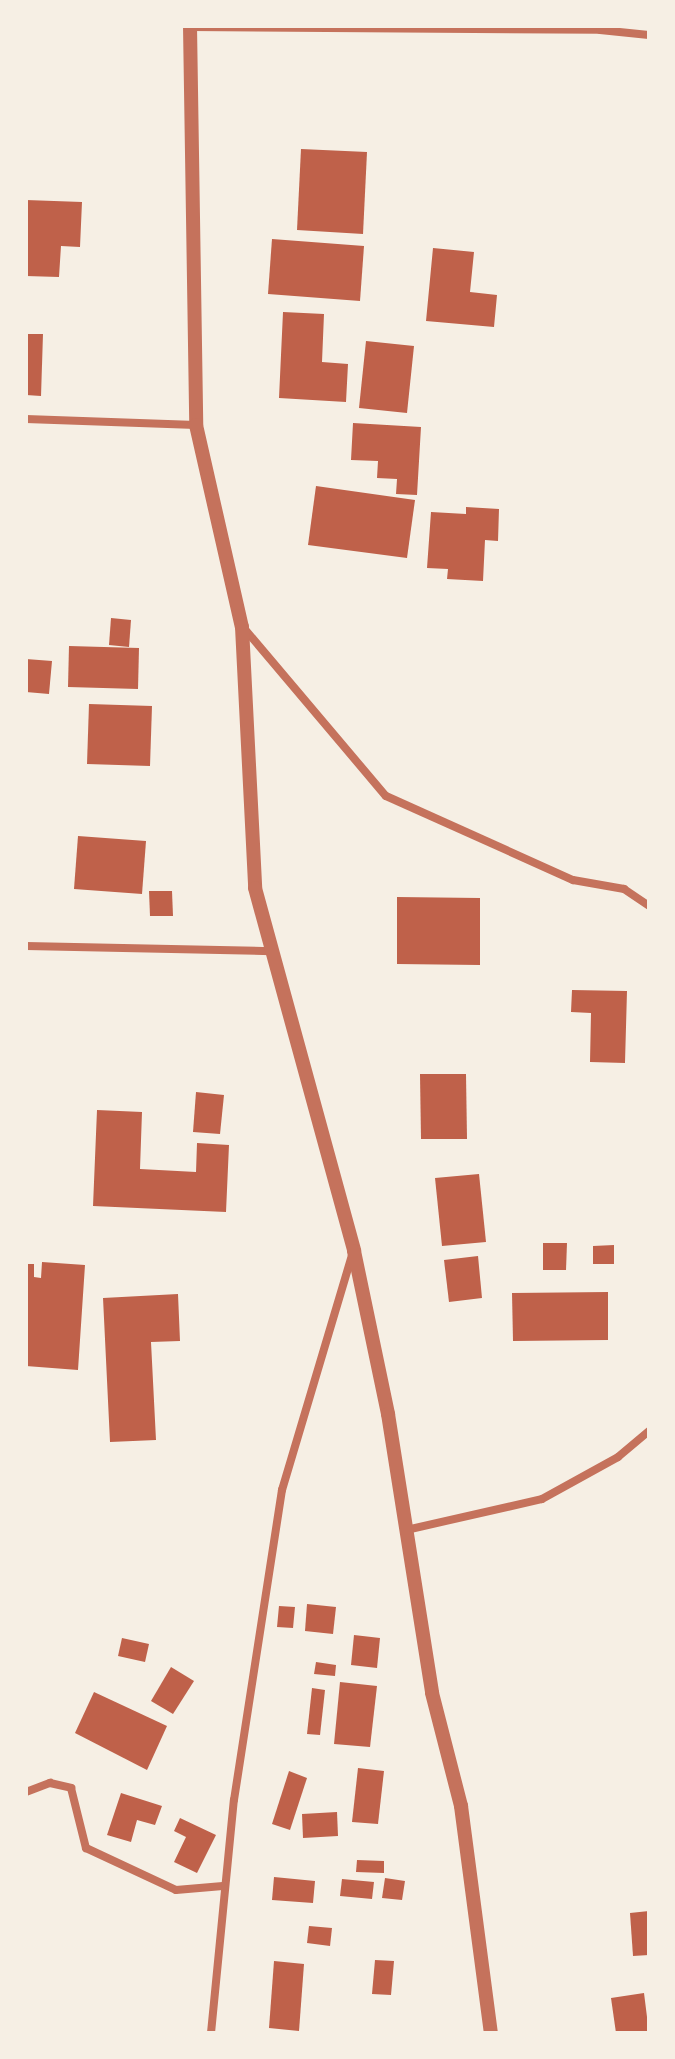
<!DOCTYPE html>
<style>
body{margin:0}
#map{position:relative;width:675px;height:2059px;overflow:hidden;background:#f6efe4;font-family:"DejaVu Sans",sans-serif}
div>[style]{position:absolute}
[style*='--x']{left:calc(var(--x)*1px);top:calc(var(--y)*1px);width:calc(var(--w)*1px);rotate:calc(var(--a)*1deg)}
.building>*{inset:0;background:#bf614a}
.minor>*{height:8px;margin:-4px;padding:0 4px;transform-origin:4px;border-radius:4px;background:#c5725c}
.tertiary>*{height:14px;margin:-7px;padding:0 7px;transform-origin:7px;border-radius:7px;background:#c5725c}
span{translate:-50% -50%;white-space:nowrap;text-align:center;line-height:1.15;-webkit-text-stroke:7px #f6efe4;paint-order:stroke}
.frame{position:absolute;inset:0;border:28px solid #f6efe4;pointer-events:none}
</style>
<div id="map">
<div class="building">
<i style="clip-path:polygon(301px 149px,367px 152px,363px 234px,297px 230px)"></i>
<i style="clip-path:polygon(26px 200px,82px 202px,80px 247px,61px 246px,59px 277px,26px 276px)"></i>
<i style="clip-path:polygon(272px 239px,364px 246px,360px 301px,268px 294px)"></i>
<i style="clip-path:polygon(433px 248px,474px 252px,470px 292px,497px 295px,494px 327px,426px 321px)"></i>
<i style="clip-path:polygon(283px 312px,324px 314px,322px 362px,348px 364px,346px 402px,279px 398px)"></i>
<i style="clip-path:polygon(26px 334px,43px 334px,41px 396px,26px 395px)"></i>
<i style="clip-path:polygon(366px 341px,414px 346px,407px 413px,359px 408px)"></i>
<i style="clip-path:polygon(353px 423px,421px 427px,417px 495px,396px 494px,397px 479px,377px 478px,378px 461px,351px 460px)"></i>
<i style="clip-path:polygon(316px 486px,415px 500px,407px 558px,308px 545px)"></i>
<i style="clip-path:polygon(466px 507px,499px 509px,498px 541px,485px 540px,483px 581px,447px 579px,448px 569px,427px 568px,431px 512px,466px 514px)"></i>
<i style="clip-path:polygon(111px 618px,131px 620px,129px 647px,109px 645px)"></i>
<i style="clip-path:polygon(69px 646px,139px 648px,138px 689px,68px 687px)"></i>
<i style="clip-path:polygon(26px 659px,52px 661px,49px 694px,26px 692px)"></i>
<i style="clip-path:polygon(89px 704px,152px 706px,150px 766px,87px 764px)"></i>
<i style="clip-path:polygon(78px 836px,146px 841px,142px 894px,74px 889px)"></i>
<i style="clip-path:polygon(149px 891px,172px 891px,173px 916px,150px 916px)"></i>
<i style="clip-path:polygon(397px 897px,480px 898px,480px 965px,397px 964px)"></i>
<i style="clip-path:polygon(572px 990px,627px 991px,625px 1063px,590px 1062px,591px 1013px,571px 1012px)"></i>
<i style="clip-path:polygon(420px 1074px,466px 1074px,467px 1139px,421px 1139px)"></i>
<i style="clip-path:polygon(196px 1092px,224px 1095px,220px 1134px,193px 1132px)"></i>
<i style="clip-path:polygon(97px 1110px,142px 1112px,140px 1169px,196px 1172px,197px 1143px,229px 1145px,226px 1212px,93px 1206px)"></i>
<i style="clip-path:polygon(479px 1174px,486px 1242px,442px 1246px,435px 1178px)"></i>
<i style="clip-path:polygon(543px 1243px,567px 1243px,566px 1270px,543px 1270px)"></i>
<i style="clip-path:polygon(614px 1245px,614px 1264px,593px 1264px,593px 1246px)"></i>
<i style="clip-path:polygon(478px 1256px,482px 1298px,449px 1302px,444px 1260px)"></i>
<i style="clip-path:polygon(42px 1262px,85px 1265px,78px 1370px,26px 1366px,26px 1264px,34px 1264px,34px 1277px,41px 1278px)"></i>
<i style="clip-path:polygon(608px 1292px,608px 1340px,513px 1341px,512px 1293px)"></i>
<i style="clip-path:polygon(178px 1294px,180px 1341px,151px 1342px,156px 1440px,110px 1442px,103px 1298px)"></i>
<i style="clip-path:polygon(307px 1604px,336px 1607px,333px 1634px,305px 1631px)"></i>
<i style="clip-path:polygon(279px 1606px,295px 1607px,293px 1628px,277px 1627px)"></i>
<i style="clip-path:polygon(354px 1635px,380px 1638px,377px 1668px,351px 1665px)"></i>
<i style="clip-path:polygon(122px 1638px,149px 1644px,145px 1662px,118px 1656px)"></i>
<i style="clip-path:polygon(316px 1662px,336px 1665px,335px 1676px,314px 1674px)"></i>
<i style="clip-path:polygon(171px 1667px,194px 1681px,173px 1714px,151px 1701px)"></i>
<i style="clip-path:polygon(340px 1682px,377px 1686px,370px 1747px,334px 1744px)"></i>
<i style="clip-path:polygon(312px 1688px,325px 1690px,320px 1735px,307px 1734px)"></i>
<i style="clip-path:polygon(94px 1692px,167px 1726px,147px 1770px,75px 1733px)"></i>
<i style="clip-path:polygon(358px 1768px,384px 1771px,378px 1824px,352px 1822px)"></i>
<i style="clip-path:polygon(289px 1771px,307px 1778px,290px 1830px,272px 1824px)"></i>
<i style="clip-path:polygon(121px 1793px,162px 1806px,155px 1825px,137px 1820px,131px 1842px,107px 1835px)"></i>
<i style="clip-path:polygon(337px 1812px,338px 1836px,303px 1838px,302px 1814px)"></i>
<i style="clip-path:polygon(180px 1818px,216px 1835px,197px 1873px,174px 1862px,186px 1837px,174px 1831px)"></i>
<i style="clip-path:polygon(357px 1860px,384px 1861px,384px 1873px,356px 1872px)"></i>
<i style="clip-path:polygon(274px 1877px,315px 1881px,313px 1903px,272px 1900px)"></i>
<i style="clip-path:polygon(385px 1878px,405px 1881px,402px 1900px,382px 1898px)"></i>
<i style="clip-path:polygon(342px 1879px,374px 1882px,372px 1899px,340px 1896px)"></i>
<i style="clip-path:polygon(649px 1911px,649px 1955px,633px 1956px,630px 1913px)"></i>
<i style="clip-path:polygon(309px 1926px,332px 1928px,330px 1946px,307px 1943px)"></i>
<i style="clip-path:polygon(375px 1960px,394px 1961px,391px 1995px,372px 1994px)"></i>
<i style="clip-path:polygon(274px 1961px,304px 1964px,299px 2031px,269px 2028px)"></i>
<i style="clip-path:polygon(644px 1993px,649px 2033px,616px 2033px,611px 1998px)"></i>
</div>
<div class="minor">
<i style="--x:190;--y:27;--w:410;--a:0.4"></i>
<i style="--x:600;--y:30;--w:49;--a:5.8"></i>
<i style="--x:26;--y:419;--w:170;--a:2"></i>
<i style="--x:243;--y:627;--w:221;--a:49.8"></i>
<i style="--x:386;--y:796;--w:205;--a:24.2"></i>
<i style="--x:573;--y:880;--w:52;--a:10"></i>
<i style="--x:624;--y:889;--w:30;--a:34"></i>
<i style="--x:26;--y:946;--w:246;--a:1.2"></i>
<i style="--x:406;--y:1530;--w:139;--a:-12.8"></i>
<i style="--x:542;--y:1499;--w:87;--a:-28.9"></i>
<i style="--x:618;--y:1457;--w:40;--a:-40"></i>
<i style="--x:26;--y:1792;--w:26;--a:-21"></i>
<i style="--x:50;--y:1783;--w:22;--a:13"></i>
<i style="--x:71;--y:1788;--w:62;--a:76"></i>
<i style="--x:86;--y:1848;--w:99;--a:25"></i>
<i style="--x:176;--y:1890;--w:47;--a:-4.9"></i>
<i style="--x:211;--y:2033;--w:234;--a:-84.4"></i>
<i style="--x:234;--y:1800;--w:314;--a:-81.2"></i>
<i style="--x:282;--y:1490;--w:245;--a:-73.4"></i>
</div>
<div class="tertiary">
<i style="--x:190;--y:26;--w:399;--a:89.1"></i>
<i style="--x:196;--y:425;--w:207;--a:77.2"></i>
<i style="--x:242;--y:627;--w:261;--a:87.1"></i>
<i style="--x:255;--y:888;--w:376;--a:74.7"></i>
<i style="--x:354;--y:1251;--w:167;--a:78.2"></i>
<i style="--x:388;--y:1414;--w:282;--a:81"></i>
<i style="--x:432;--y:1693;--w:117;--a:75.6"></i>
<i style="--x:461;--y:1806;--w:229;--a:82.5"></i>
</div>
<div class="frame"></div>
</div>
